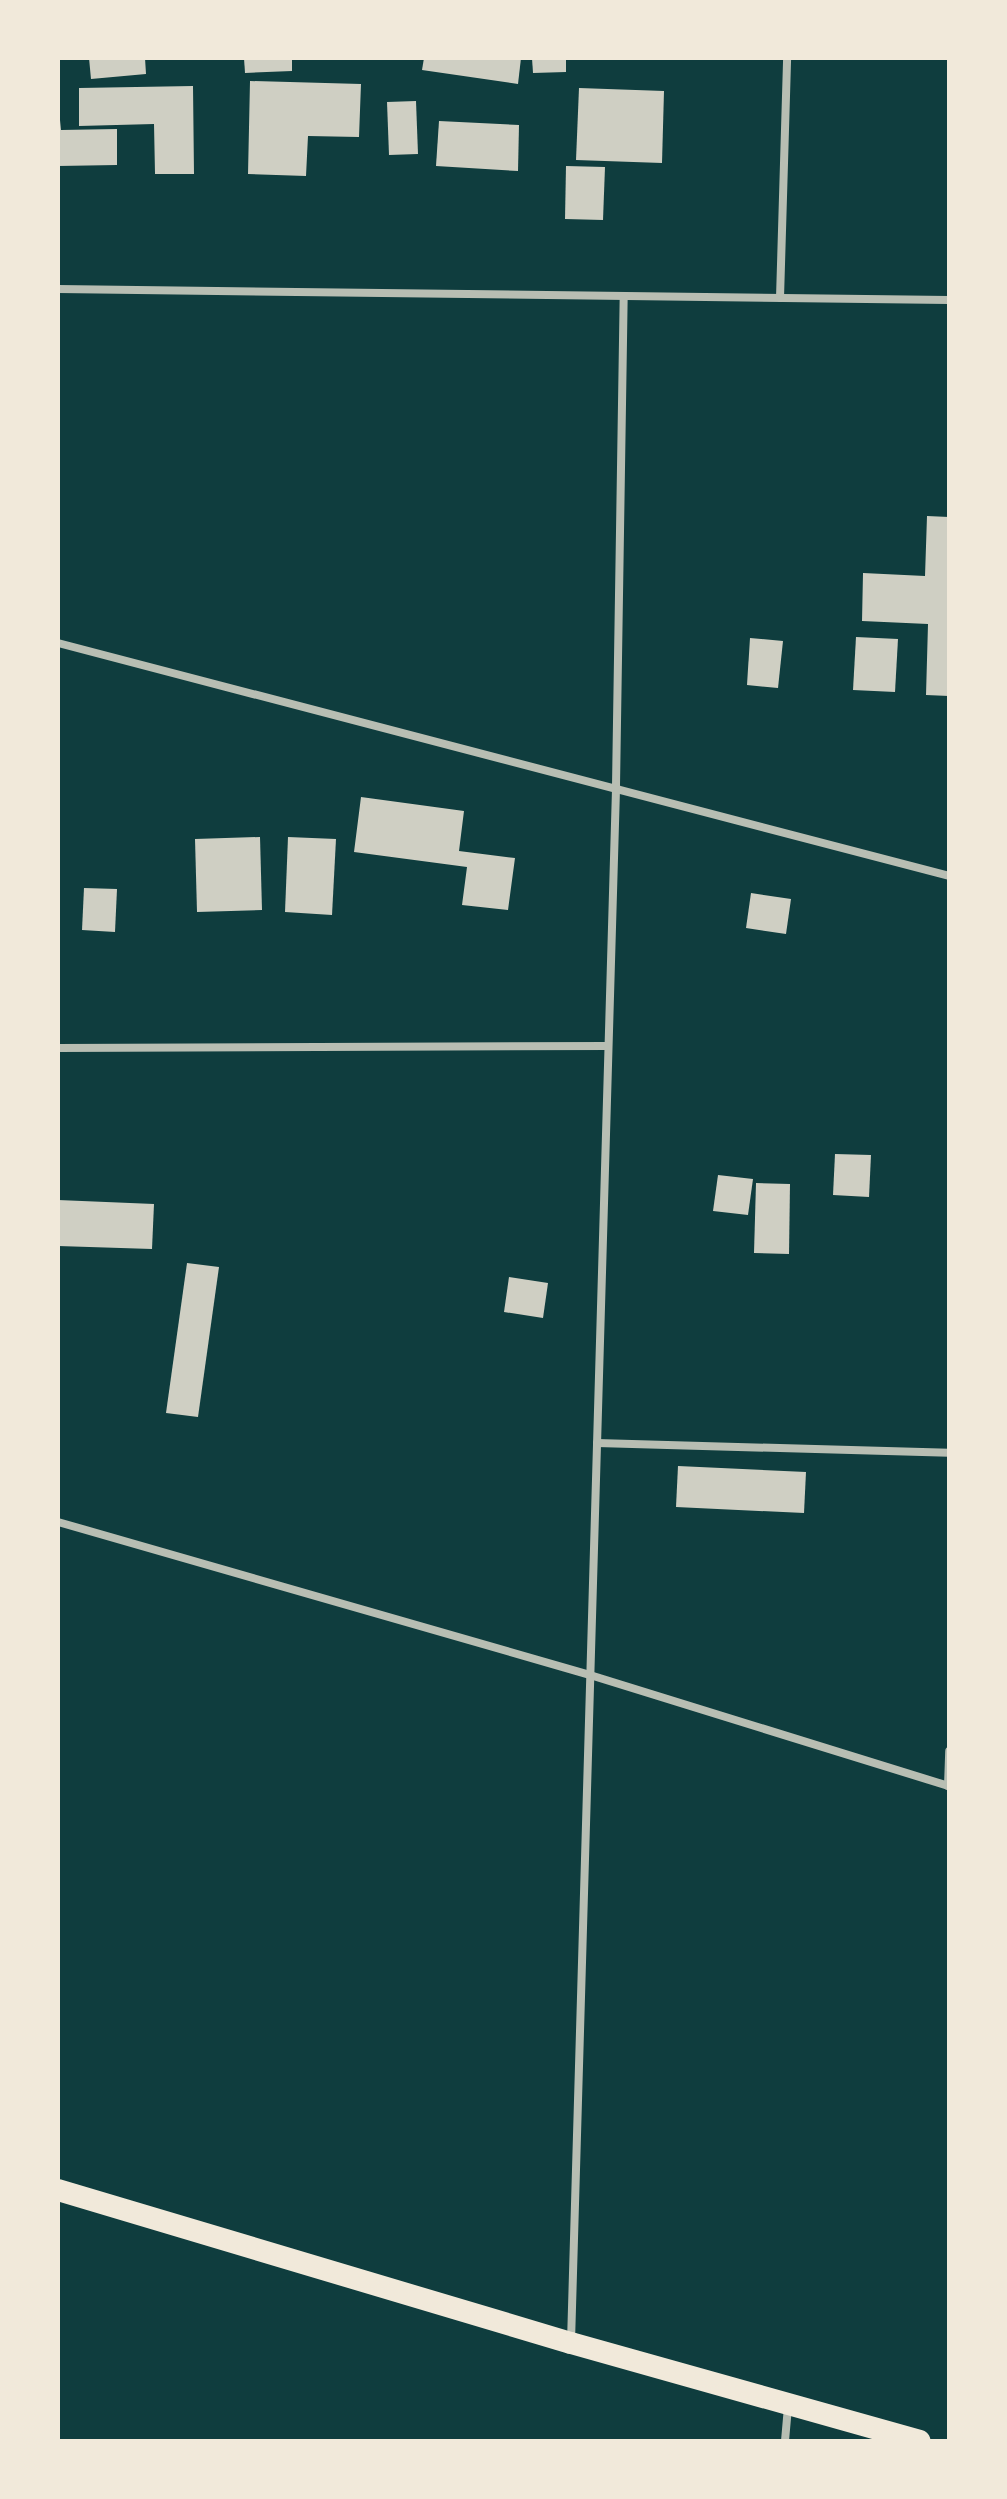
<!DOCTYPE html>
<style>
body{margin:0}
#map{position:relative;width:1007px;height:2499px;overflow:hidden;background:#0f3d3e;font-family:Signika,sans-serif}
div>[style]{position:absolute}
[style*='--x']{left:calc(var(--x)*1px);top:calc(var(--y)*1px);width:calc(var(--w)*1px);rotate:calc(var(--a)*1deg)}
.building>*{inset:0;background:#cfcfc3}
.minor>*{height:8px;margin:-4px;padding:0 4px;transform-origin:4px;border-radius:4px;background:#b8beb3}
.trunk>*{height:22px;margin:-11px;padding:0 11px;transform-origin:11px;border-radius:11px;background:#f1e9da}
span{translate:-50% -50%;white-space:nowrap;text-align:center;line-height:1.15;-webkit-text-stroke:7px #f1e9da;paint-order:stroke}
.frame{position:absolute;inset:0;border:60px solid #f1e9da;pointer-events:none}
</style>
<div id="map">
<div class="building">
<i style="clip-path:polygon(89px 58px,145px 58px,146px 74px,91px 79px)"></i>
<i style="clip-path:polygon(244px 58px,292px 58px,292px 71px,245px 73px)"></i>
<i style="clip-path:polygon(424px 58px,521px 58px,518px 84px,422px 70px)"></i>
<i style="clip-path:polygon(532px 58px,566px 58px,566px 72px,533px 73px)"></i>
<i style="clip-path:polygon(250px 81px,361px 84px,359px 137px,308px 136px,306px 176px,248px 174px)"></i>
<i style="clip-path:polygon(193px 86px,194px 174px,155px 174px,154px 124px,79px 126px,79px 88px)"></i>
<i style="clip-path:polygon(579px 88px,664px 91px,662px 163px,576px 160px)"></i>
<i style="clip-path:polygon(58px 100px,61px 130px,117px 129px,117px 165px,58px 166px)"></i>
<i style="clip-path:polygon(416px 101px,418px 154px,389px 155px,387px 102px)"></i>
<i style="clip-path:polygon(439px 121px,519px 125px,518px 171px,436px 166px)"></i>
<i style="clip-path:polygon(566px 166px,605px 167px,603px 220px,565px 219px)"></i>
<i style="clip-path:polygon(927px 516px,949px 517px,949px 696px,926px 695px,928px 624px,862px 621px,863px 573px,925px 576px)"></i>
<i style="clip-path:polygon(856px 637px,898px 639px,895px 692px,853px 690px)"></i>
<i style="clip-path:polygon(750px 638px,783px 641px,778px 688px,747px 685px)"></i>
<i style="clip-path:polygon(361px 797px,464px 811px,459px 851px,515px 858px,508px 910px,462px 905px,467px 867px,354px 852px)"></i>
<i style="clip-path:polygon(260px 837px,262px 910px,197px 912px,195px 839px)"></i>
<i style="clip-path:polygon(288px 837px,336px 839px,332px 915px,285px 912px)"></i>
<i style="clip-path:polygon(84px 888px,117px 889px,115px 932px,82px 930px)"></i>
<i style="clip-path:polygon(751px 893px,791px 899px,786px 934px,746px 928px)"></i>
<i style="clip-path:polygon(835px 1154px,871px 1155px,869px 1197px,833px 1195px)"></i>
<i style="clip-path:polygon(718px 1175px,753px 1179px,748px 1215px,713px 1211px)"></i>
<i style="clip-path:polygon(756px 1183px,790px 1184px,789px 1254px,754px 1253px)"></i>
<i style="clip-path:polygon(58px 1200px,154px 1204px,152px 1249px,58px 1246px)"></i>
<i style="clip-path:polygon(187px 1263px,219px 1267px,198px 1417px,166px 1413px)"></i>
<i style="clip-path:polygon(509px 1277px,548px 1283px,543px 1318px,504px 1312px)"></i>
<i style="clip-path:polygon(678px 1466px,806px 1472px,804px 1513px,676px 1507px)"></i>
</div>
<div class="minor">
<i style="--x:58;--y:289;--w:891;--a:0.71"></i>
<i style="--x:780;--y:298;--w:240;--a:-88.3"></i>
<i style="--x:58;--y:643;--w:921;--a:14.65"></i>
<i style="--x:58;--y:1048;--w:550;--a:-0.21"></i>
<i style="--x:597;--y:1443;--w:352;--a:1.6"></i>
<i style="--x:58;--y:1522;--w:554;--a:16.04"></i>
<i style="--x:590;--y:1675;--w:376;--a:17.2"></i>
<i style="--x:948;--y:1786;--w:35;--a:-88"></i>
<i style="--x:571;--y:2342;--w:1557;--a:-88.34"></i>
<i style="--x:616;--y:786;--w:490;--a:-89.1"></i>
<i style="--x:785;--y:2441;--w:35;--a:-85"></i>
</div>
<div class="trunk">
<i style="--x:58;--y:2190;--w:535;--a:16.61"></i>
<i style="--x:571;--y:2343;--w:362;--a:15.7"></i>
</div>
<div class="frame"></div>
</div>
